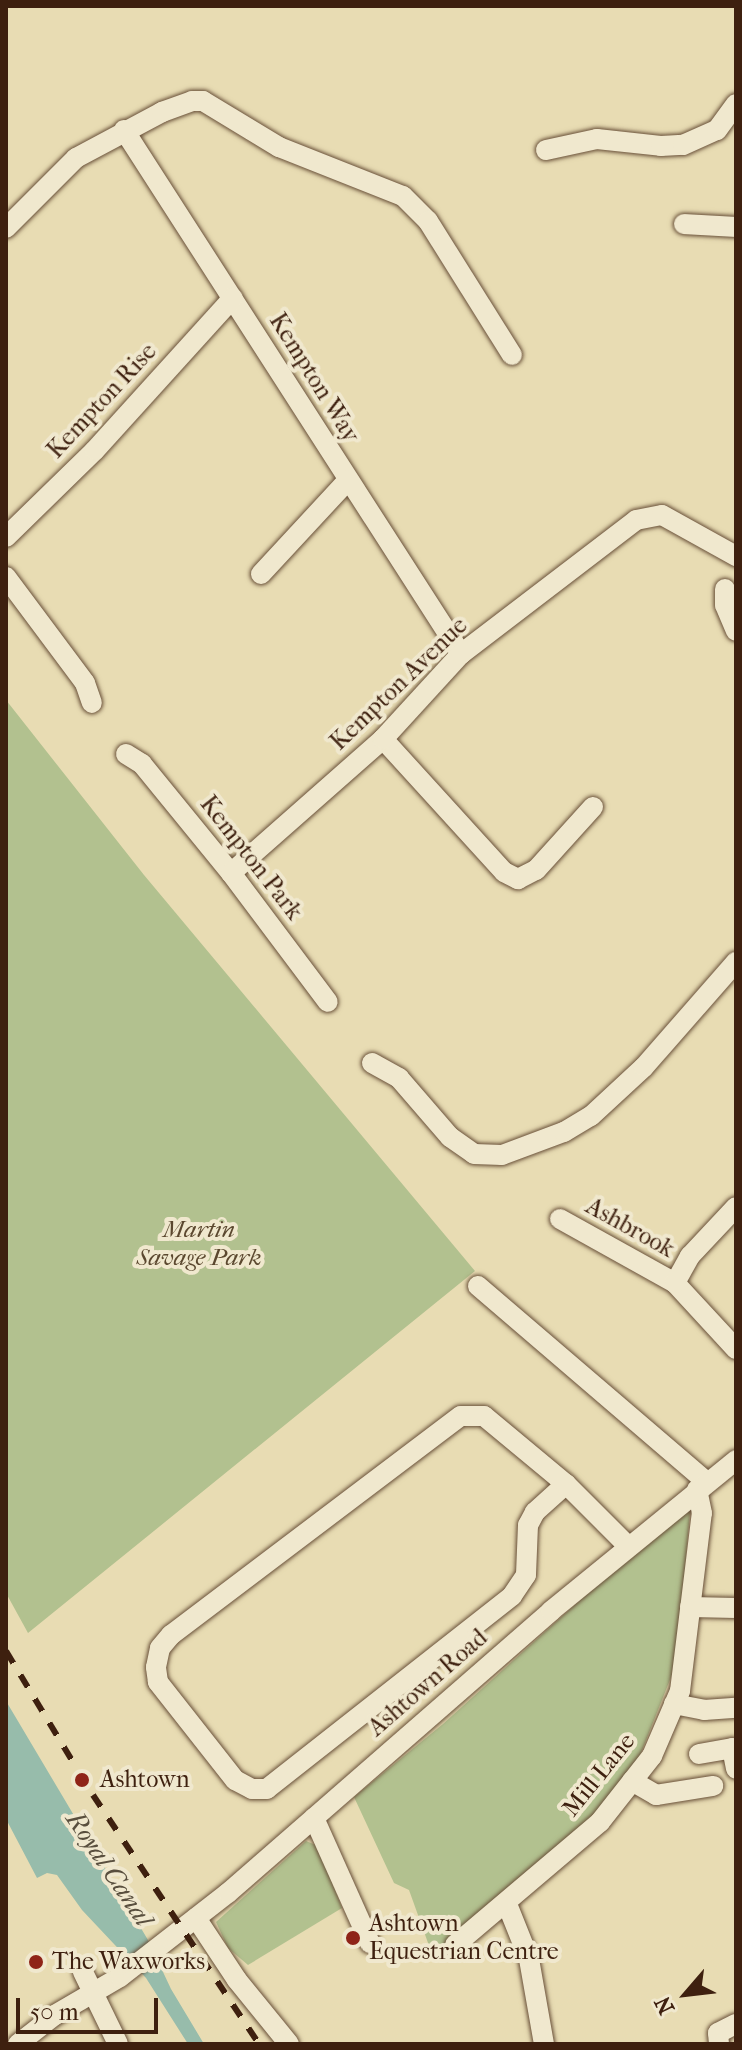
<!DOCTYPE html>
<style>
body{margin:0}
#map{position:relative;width:742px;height:2050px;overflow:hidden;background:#e8dcb3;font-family:"IM FELL French Canon",serif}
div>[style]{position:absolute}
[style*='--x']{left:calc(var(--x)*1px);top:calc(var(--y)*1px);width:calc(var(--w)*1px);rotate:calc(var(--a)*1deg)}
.green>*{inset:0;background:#b2c18f}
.water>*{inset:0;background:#97bcab}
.roads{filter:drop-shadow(0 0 2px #684f38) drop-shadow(0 0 2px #684f38)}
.minor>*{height:20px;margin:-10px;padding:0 10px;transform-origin:10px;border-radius:10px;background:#f0e8ce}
.rail>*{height:6px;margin-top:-3px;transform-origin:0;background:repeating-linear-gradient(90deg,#3e200f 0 14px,transparent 0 28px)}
.dots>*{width:22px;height:22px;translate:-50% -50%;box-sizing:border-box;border:4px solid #f0e8ce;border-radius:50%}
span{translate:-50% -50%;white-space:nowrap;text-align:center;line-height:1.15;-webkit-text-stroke:8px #f0e8ce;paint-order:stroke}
.street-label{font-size:24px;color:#3e200f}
.park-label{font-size:24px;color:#5b482f;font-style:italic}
.poi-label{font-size:24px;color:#3e200f}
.left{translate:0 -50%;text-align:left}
.water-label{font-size:26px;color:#594f3e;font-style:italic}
.frame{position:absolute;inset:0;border:8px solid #3e200f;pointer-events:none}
.north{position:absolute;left:646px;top:1954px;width:80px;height:80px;-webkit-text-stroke:6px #f0e8ce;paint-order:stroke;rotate:242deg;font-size:22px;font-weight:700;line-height:32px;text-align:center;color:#3e200f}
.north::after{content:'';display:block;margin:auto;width:28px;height:36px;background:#3e200f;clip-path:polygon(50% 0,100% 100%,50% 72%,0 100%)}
.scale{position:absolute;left:16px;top:1998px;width:142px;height:36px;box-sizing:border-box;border:4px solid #3e200f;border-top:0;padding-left:10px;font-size:24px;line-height:28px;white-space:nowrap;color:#3e200f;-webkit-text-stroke:6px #f0e8ce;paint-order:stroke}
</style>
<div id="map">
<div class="green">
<i style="clip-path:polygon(6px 700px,144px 875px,475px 1271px,28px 1633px,6px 1593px)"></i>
<i style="clip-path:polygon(691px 1500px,677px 1662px,637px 1763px,586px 1827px,432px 1954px,409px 1890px,394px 1883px,354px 1797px,443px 1724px)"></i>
<i style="clip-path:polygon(306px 1841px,318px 1846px,342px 1908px,248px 1965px,228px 1948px,216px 1922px)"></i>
</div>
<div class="water">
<i style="clip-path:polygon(6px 1701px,148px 1940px,171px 1989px,204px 2044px,188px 2044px,146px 1978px,82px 1910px,57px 1875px,47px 1873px,37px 1878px,6px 1819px)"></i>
</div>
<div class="roads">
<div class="minor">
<i style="--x:124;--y:130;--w:623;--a:57.25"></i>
<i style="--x:546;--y:150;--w:52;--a:-12.2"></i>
<i style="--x:597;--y:139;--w:64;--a:6.2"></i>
<i style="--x:661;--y:146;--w:22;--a:-3"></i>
<i style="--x:683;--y:145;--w:37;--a:-24"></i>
<i style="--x:717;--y:130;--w:32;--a:-54"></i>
<i style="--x:684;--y:224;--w:52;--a:3.3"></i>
<i style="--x:6;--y:228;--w:99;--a:-45"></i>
<i style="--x:76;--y:158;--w:98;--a:-28.1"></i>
<i style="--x:162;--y:112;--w:32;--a:-20"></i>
<i style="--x:192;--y:101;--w:11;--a:0"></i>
<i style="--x:203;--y:101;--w:89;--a:31.2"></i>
<i style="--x:279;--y:147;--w:133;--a:21.6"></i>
<i style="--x:403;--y:196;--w:35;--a:45"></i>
<i style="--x:428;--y:221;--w:158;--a:57.9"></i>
<i style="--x:6;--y:537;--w:124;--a:-44.3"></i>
<i style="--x:95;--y:450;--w:205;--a:-47.8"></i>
<i style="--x:261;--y:574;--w:128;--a:-47.2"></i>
<i style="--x:6;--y:577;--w:132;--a:53.3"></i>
<i style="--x:85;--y:683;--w:21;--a:71"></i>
<i style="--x:725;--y:589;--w:16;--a:90"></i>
<i style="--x:725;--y:605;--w:28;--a:67"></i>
<i style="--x:383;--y:739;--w:180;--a:47.7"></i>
<i style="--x:504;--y:872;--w:16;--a:27"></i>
<i style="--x:518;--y:879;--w:20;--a:-27"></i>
<i style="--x:536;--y:870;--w:85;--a:-47.9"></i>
<i style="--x:126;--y:754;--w:19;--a:32"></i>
<i style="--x:142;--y:764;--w:141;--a:50.8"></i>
<i style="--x:231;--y:873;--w:161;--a:53.1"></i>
<i style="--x:231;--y:873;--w:203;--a:-41.4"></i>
<i style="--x:383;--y:739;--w:115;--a:-47.5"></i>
<i style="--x:461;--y:654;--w:220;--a:-37.4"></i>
<i style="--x:636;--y:520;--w:26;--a:-11"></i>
<i style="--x:662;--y:515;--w:85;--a:29"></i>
<i style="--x:372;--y:1063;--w:31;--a:29"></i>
<i style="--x:399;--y:1078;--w:78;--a:49.2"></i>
<i style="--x:450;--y:1137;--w:29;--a:35"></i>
<i style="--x:474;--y:1154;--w:28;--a:2"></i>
<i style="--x:502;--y:1155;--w:66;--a:-20.4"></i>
<i style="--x:564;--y:1132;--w:31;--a:-31"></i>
<i style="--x:591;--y:1116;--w:72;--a:-42.8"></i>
<i style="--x:644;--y:1067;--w:140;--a:-48.8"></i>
<i style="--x:560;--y:1219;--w:132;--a:29.1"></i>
<i style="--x:675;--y:1283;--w:90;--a:47.3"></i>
<i style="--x:675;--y:1283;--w:31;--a:-61"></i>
<i style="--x:690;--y:1256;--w:67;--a:-46.8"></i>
<i style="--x:478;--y:1286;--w:301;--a:40.6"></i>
<i style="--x:566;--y:1484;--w:42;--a:137.9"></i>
<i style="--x:535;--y:1512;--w:15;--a:118"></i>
<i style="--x:528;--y:1525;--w:50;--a:92.3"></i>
<i style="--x:526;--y:1575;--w:25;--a:124"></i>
<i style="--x:512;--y:1596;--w:312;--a:141.8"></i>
<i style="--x:267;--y:1789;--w:15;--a:180"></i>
<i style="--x:252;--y:1789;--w:19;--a:-152"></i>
<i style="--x:235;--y:1780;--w:125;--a:-128.2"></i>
<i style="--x:158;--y:1682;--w:15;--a:-98"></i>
<i style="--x:156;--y:1667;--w:19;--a:-78"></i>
<i style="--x:160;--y:1648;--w:17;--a:-50"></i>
<i style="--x:171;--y:1635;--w:363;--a:-37.1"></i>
<i style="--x:461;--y:1416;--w:23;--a:0"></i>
<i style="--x:484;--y:1416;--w:107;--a:39.7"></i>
<i style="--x:566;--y:1484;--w:88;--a:45"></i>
<i style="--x:690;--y:1607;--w:46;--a:1.2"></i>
<i style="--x:674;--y:1704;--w:31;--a:11"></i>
<i style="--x:704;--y:1710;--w:32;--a:-4"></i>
<i style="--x:699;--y:1754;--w:34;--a:-10"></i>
<i style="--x:732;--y:1748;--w:21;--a:79"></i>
<i style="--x:632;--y:1781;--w:28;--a:30"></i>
<i style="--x:656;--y:1795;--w:58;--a:-9"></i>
<i style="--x:314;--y:1818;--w:137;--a:65.9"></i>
<i style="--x:507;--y:1904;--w:59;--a:68.2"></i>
<i style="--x:529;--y:1959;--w:86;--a:80"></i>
<i style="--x:196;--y:1918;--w:74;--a:56.5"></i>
<i style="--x:237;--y:1980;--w:82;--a:50.9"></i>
<i style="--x:455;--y:1945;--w:190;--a:-40.3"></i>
<i style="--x:600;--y:1822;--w:84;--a:-51.8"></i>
<i style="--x:652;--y:1756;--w:71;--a:-66.7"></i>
<i style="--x:680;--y:1691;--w:179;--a:-83"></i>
<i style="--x:702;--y:1513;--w:24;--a:-102"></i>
<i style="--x:83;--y:1972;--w:80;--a:64.1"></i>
<i style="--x:18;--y:2044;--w:47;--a:-38.1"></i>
<i style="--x:55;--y:2015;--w:75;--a:-30.3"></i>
<i style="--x:120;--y:1977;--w:137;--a:-37.9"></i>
<i style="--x:228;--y:1893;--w:429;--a:-41.1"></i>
<i style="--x:551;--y:1611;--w:239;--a:-39.2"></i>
<i style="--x:719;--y:2044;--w:11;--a:-95"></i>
<i style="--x:718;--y:2033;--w:20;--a:-27"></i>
</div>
</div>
<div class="rail">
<i style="--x:6;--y:1651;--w:168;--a:58.9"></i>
<i style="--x:93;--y:1795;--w:299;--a:56.3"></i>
</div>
<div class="dots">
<i style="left:82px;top:1780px;background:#8f2418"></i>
<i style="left:353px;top:1938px;background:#8f2418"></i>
<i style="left:36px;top:1962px;background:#8f2418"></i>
</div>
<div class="street-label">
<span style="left:314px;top:378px;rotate:58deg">Kempton Way</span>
<span style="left:102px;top:401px;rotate:-47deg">Kempton Rise</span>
<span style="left:399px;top:684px;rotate:-44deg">Kempton Avenue</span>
<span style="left:251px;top:858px;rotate:52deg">Kempton Park</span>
<span style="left:630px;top:1228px;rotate:29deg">Ashbrook</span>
<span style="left:428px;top:1683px;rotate:-41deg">Ashtown Road</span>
<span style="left:599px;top:1775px;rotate:-51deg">Mill Lane</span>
</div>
<div class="park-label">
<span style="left:199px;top:1244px">Martin<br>Savage Park</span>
</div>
<div class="poi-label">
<span class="left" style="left:100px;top:1780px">Ashtown</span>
<span class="left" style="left:369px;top:1938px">Ashtown<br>Equestrian Centre</span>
<span class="left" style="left:52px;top:1962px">The Waxworks</span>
</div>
<div class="water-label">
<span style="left:109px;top:1869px;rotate:56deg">Royal Canal</span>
</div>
<div class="frame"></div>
<div class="north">N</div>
<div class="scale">50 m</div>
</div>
